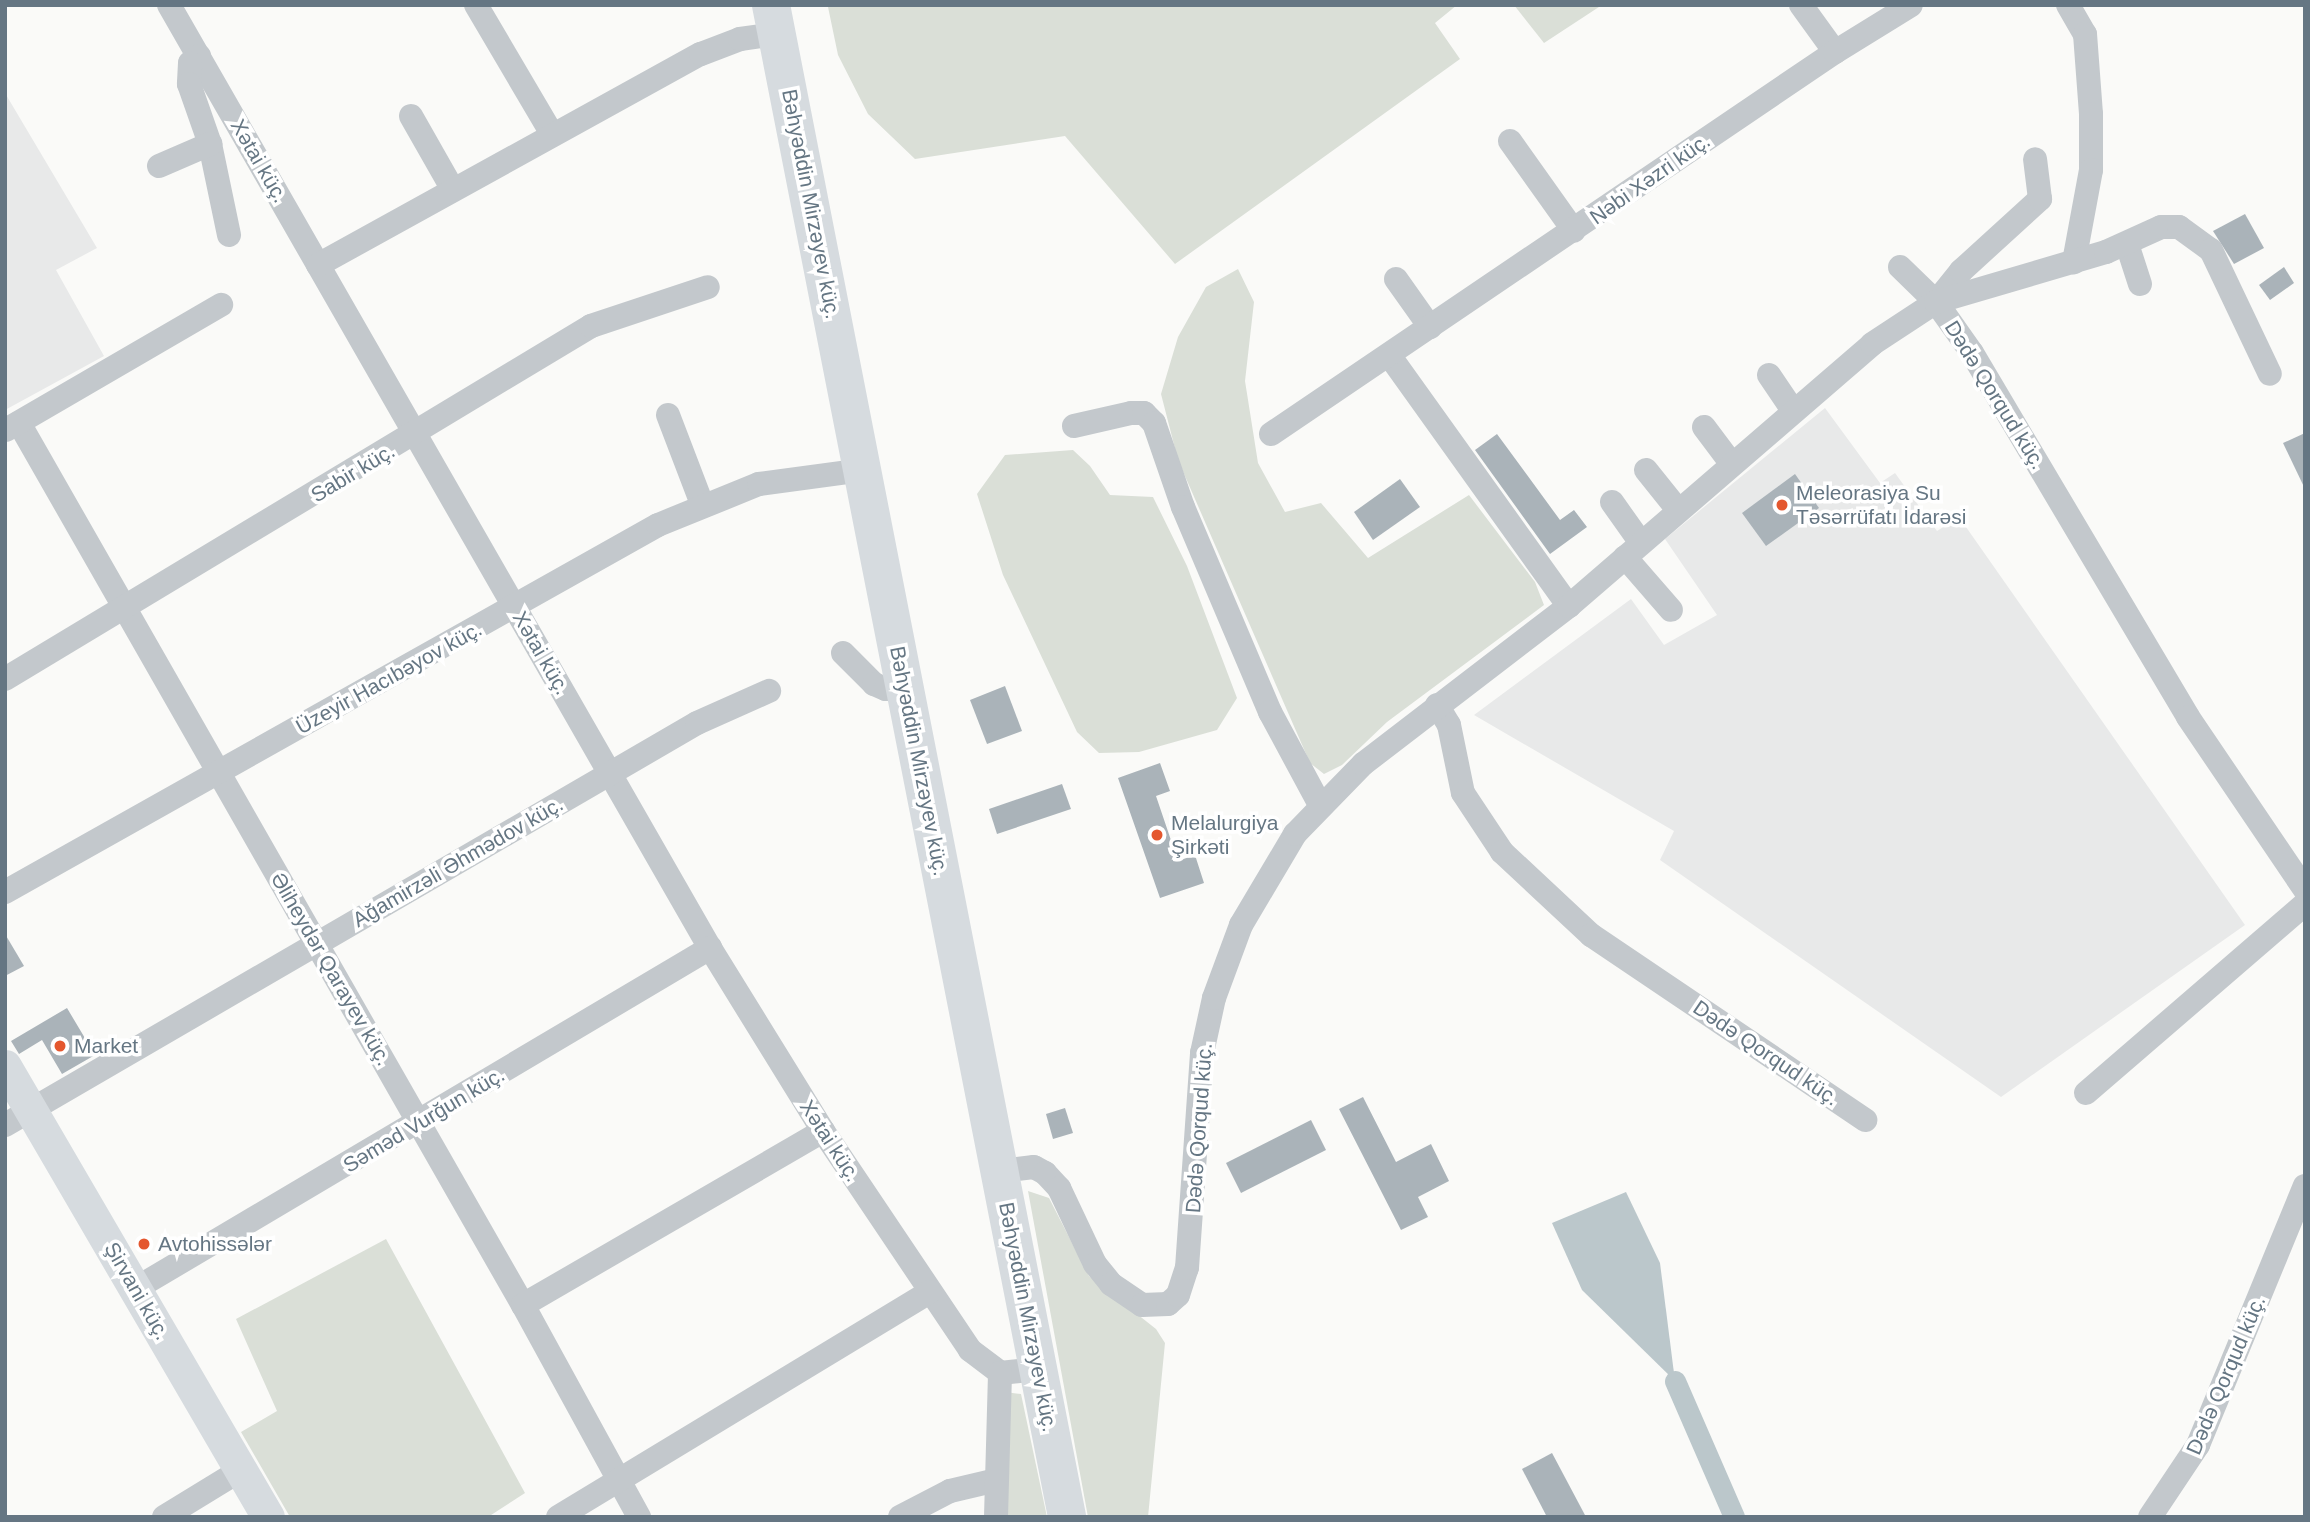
<!DOCTYPE html>
<meta charset="utf-8">
<style>
body{margin:0}
#map{position:relative;width:2310px;height:1522px;overflow:hidden;background:#fafaf8;font-family:Arial,sans-serif}
div>[style]{position:absolute}
[style*='--x']{left:calc(var(--x)*1px);top:calc(var(--y)*1px);width:calc(var(--w)*1px);rotate:calc(var(--a)*1deg)}
.built>*{inset:0;background:#e8e9e9}
.green>*{inset:0;background:#dadfd7}
.water>*{inset:0;background:#bbc7cb}
.canal>*{height:21px;margin:-10.5px;padding:0 10.5px;transform-origin:10.5px;border-radius:10.5px;background:#bbc7cb}
.building>*{inset:0;background:#aab3b9}
.street>*{height:24px;margin:-12px;padding:0 12px;transform-origin:12px;border-radius:12px;background:#c3c8cc}
.secondary>*{height:33px;margin:-16.5px;padding:0 16.5px;transform-origin:16.5px;border-radius:16.5px;background:#d6dbdf}
.highway>*{height:38px;margin:-19px;padding:0 19px;transform-origin:19px;border-radius:19px;background:#d6dbdf}
.dots>*{width:19px;height:19px;translate:-50% -50%;box-sizing:border-box;border:4px solid #fff;border-radius:50%}
span{translate:-50% -50%;white-space:nowrap;text-align:center;line-height:1.15;-webkit-text-stroke:7px #fff;paint-order:stroke}
.street-label{font-size:21px;color:#657683}
.poi-label{font-size:21px;color:#657683}
.left{translate:0 -50%;text-align:left}
.frame{position:absolute;inset:0;border:7px solid #657683;pointer-events:none}
</style>
<div id="map">
<div class="built">
<i style="clip-path:polygon(5px 93px,97px 248px,56px 270px,104px 356px,5px 410px)"></i>
<i style="clip-path:polygon(1825px 408px,1880px 483px,1895px 473px,1937px 531px,1959px 517px,2245px 925px,2001px 1097px,1660px 860px,1674px 831px,1474px 715px,1631px 599px,1664px 645px,1717px 615px,1665px 539px)"></i>
</div>
<div class="green">
<i style="clip-path:polygon(1457px 5px,1435px 23px,1460px 59px,1175px 264px,1065px 136px,915px 159px,868px 114px,838px 55px,828px 7px)"></i>
<i style="clip-path:polygon(1514px 5px,1602px 5px,1544px 43px)"></i>
<i style="clip-path:polygon(1238px 269px,1254px 302px,1245px 381px,1258px 463px,1285px 512px,1321px 503px,1368px 558px,1469px 495px,1535px 582px,1544px 605px,1387px 722px,1342px 765px,1324px 774px,1310px 763px,1178px 460px,1161px 394px,1178px 337px,1206px 287px)"></i>
<i style="clip-path:polygon(1073px 450px,1090px 466px,1110px 495px,1153px 497px,1187px 566px,1237px 698px,1217px 730px,1139px 752px,1099px 753px,1077px 732px,1003px 575px,977px 494px,1005px 455px)"></i>
<i style="clip-path:polygon(1028px 1191px,1049px 1198px,1089px 1276px,1156px 1329px,1165px 1343px,1148px 1517px,1088px 1517px)"></i>
<i style="clip-path:polygon(386px 1239px,525px 1493px,488px 1517px,290px 1517px,241px 1432px,277px 1411px,236px 1319px)"></i>
<i style="clip-path:polygon(1005px 1392px,1021px 1394px,1047px 1517px,1008px 1517px)"></i>
</div>
<div class="water">
<i style="clip-path:polygon(1626px 1192px,1660px 1263px,1675px 1381px,1582px 1290px,1552px 1223px)"></i>
</div>
<div class="canal">
<i style="--x:1675;--y:1381;--w:148;--a:66.5"></i>
</div>
<div class="building">
<i style="clip-path:polygon(2245px 214px,2264px 248px,2234px 264px,2213px 231px)"></i>
<i style="clip-path:polygon(2284px 267px,2294px 283px,2270px 300px,2259px 285px)"></i>
<i style="clip-path:polygon(2305px 433px,2305px 489px,2283px 443px)"></i>
<i style="clip-path:polygon(1497px 434px,1560px 520px,1574px 510px,1587px 527px,1550px 554px,1475px 450px)"></i>
<i style="clip-path:polygon(1795px 474px,1819px 508px,1766px 546px,1742px 513px)"></i>
<i style="clip-path:polygon(1400px 479px,1420px 507px,1373px 540px,1354px 512px)"></i>
<i style="clip-path:polygon(1005px 686px,1022px 731px,987px 744px,970px 700px)"></i>
<i style="clip-path:polygon(1160px 763px,1170px 791px,1156px 796px,1178px 861px,1195px 855px,1204px 883px,1160px 898px,1118px 778px)"></i>
<i style="clip-path:polygon(1062px 784px,1071px 809px,997px 834px,989px 809px)"></i>
<i style="clip-path:polygon(5px 934px,24px 966px,5px 976px)"></i>
<i style="clip-path:polygon(67px 1008px,95px 1055px,62px 1074px,42px 1040px,19px 1054px,11px 1041px)"></i>
<i style="clip-path:polygon(1363px 1097px,1396px 1162px,1431px 1144px,1449px 1181px,1418px 1197px,1428px 1217px,1401px 1230px,1339px 1109px)"></i>
<i style="clip-path:polygon(1065px 1108px,1073px 1133px,1053px 1139px,1046px 1114px)"></i>
<i style="clip-path:polygon(1311px 1120px,1326px 1150px,1241px 1193px,1226px 1163px)"></i>
<i style="clip-path:polygon(1552px 1453px,1586px 1517px,1547px 1517px,1522px 1469px)"></i>
</div>
<div class="street">
<i style="--x:169;--y:5;--w:1087;--a:60.16"></i>
<i style="--x:710;--y:948;--w:215;--a:58.3"></i>
<i style="--x:823;--y:1131;--w:264;--a:56.1"></i>
<i style="--x:970;--y:1350;--w:38;--a:37"></i>
<i style="--x:1000;--y:1373;--w:38;--a:-6"></i>
<i style="--x:476;--y:5;--w:150;--a:59.5"></i>
<i style="--x:1801;--y:5;--w:58;--a:54.1"></i>
<i style="--x:2068;--y:5;--w:34;--a:60"></i>
<i style="--x:2085;--y:34;--w:80;--a:85.7"></i>
<i style="--x:2091;--y:114;--w:56;--a:90"></i>
<i style="--x:2091;--y:170;--w:94;--a:100.5"></i>
<i style="--x:199;--y:56;--w:11;--a:142"></i>
<i style="--x:190;--y:63;--w:21;--a:93"></i>
<i style="--x:189;--y:84;--w:64;--a:70.7"></i>
<i style="--x:210;--y:144;--w:93;--a:78.2"></i>
<i style="--x:411;--y:116;--w:85;--a:60.4"></i>
<i style="--x:1510;--y:141;--w:110;--a:54.6"></i>
<i style="--x:159;--y:166;--w:56;--a:-23.3"></i>
<i style="--x:2127;--y:244;--w:42;--a:72"></i>
<i style="--x:318;--y:265;--w:437;--a:-28.9"></i>
<i style="--x:701;--y:54;--w:42;--a:-21"></i>
<i style="--x:740;--y:39;--w:37;--a:-8"></i>
<i style="--x:1900;--y:267;--w:50;--a:44.2"></i>
<i style="--x:1936;--y:302;--w:62;--a:54.8"></i>
<i style="--x:1972;--y:353;--w:423;--a:59.3"></i>
<i style="--x:2188;--y:717;--w:209;--a:55.9"></i>
<i style="--x:1396;--y:279;--w:59;--a:54.7"></i>
<i style="--x:1936;--y:302;--w:40;--a:-51"></i>
<i style="--x:1961;--y:271;--w:107;--a:-42.3"></i>
<i style="--x:2040;--y:199;--w:40;--a:-97.1"></i>
<i style="--x:1389;--y:355;--w:309;--a:54.4"></i>
<i style="--x:1769;--y:375;--w:41;--a:55.9"></i>
<i style="--x:668;--y:415;--w:95;--a:69.1"></i>
<i style="--x:19;--y:423;--w:1016;--a:60.26"></i>
<i style="--x:523;--y:1305;--w:242;--a:61.3"></i>
<i style="--x:1074;--y:426;--w:58;--a:-12.8"></i>
<i style="--x:1131;--y:413;--w:13;--a:0"></i>
<i style="--x:1144;--y:413;--w:14;--a:45"></i>
<i style="--x:1154;--y:423;--w:89;--a:71"></i>
<i style="--x:1183;--y:507;--w:223;--a:67"></i>
<i style="--x:1270;--y:712;--w:106;--a:61.7"></i>
<i style="--x:1704;--y:427;--w:45;--a:53.1"></i>
<i style="--x:6;--y:430;--w:249;--a:-30.2"></i>
<i style="--x:1271;--y:434;--w:681;--a:-34.11"></i>
<i style="--x:1835;--y:52;--w:89;--a:-31.7"></i>
<i style="--x:1646;--y:470;--w:51;--a:51.3"></i>
<i style="--x:1612;--y:502;--w:50;--a:54.7"></i>
<i style="--x:1625;--y:557;--w:70;--a:49"></i>
<i style="--x:843;--y:653;--w:44;--a:45"></i>
<i style="--x:874;--y:684;--w:13;--a:23"></i>
<i style="--x:886;--y:689;--w:19;--a:0"></i>
<i style="--x:5;--y:679;--w:684;--a:-31.06"></i>
<i style="--x:591;--y:326;--w:123;--a:-18.4"></i>
<i style="--x:1437;--y:705;--w:23;--a:59"></i>
<i style="--x:1449;--y:725;--w:69;--a:78.4"></i>
<i style="--x:1463;--y:793;--w:71;--a:56.5"></i>
<i style="--x:1502;--y:852;--w:122;--a:43"></i>
<i style="--x:1591;--y:935;--w:331;--a:34"></i>
<i style="--x:5;--y:892;--w:749;--a:-29.34"></i>
<i style="--x:658;--y:525;--w:109;--a:-22.1"></i>
<i style="--x:759;--y:484;--w:104;--a:-7.7"></i>
<i style="--x:2086;--y:1093;--w:289;--a:-40.8"></i>
<i style="--x:5;--y:1125;--w:800;--a:-30.15"></i>
<i style="--x:697;--y:723;--w:79;--a:-24"></i>
<i style="--x:1001;--y:1171;--w:33;--a:-7"></i>
<i style="--x:1034;--y:1167;--w:13;--a:29"></i>
<i style="--x:1045;--y:1173;--w:21;--a:47"></i>
<i style="--x:1059;--y:1188;--w:84;--a:64.7"></i>
<i style="--x:1095;--y:1264;--w:26;--a:51"></i>
<i style="--x:1111;--y:1284;--w:37;--a:34"></i>
<i style="--x:1142;--y:1305;--w:26;--a:-2"></i>
<i style="--x:1168;--y:1304;--w:13;--a:-42"></i>
<i style="--x:1178;--y:1295;--w:28;--a:-72"></i>
<i style="--x:1187;--y:1268;--w:216;--a:-86"></i>
<i style="--x:1202;--y:1053;--w:56;--a:-77.7"></i>
<i style="--x:1214;--y:998;--w:78;--a:-69.7"></i>
<i style="--x:1241;--y:925;--w:106;--a:-59.3"></i>
<i style="--x:1295;--y:834;--w:98;--a:-45.8"></i>
<i style="--x:1363;--y:764;--w:260;--a:-37.5"></i>
<i style="--x:1569;--y:606;--w:401;--a:-40.8"></i>
<i style="--x:1872;--y:344;--w:77;--a:-33.3"></i>
<i style="--x:1936;--y:302;--w:177;--a:-16.4"></i>
<i style="--x:2106;--y:252;--w:60;--a:-24.4"></i>
<i style="--x:2161;--y:227;--w:18;--a:0"></i>
<i style="--x:2179;--y:227;--w:39;--a:36"></i>
<i style="--x:2211;--y:250;--w:137;--a:64.6"></i>
<i style="--x:135;--y:1289;--w:669;--a:-30.67"></i>
<i style="--x:523;--y:1305;--w:347;--a:-30.1"></i>
<i style="--x:164;--y:1517;--w:90;--a:-31.4"></i>
<i style="--x:558;--y:1517;--w:434;--a:-31.2"></i>
<i style="--x:900;--y:1517;--w:56;--a:-27.5"></i>
<i style="--x:950;--y:1491;--w:48;--a:-13.2"></i>
<i style="--x:996;--y:1517;--w:144;--a:-88.4"></i>
<i style="--x:2150;--y:1517;--w:87;--a:-56.3"></i>
<i style="--x:2198;--y:1445;--w:280;--a:-67.6"></i>
</div>
<div class="secondary">
<i style="--x:5;--y:1066;--w:522;--a:59.75"></i>
</div>
<div class="highway">
<i style="--x:771;--y:5;--w:1541;--a:78.92"></i>
</div>
<div class="dots">
<i style="left:1782px;top:505px;background:#e4572e"></i>
<i style="left:1157px;top:835px;background:#e4572e"></i>
<i style="left:60px;top:1046px;background:#e4572e"></i>
<i style="left:144px;top:1244px;background:#e4572e"></i>
</div>
<div class="street-label">
<span style="left:259px;top:161px;rotate:60deg">Xətai küç.</span>
<span style="left:1650px;top:179px;rotate:-35deg">Nəbi Xəzri küç.</span>
<span style="left:811px;top:204px;rotate:79deg">Bəhyəddin Mirzəyev küç.</span>
<span style="left:1995px;top:395px;rotate:58deg">Dədə Qorqud küç.</span>
<span style="left:353px;top:473px;rotate:-31deg">Sabir küç.</span>
<span style="left:541px;top:653px;rotate:60deg">Xətai küç.</span>
<span style="left:389px;top:678px;rotate:-29deg">Üzeyir Hacıbəyov küç.</span>
<span style="left:919px;top:761px;rotate:79deg">Bəhyəddin Mirzəyev küç.</span>
<span style="left:458px;top:862px;rotate:-30deg">Ağamirzəli Əhmədov küç.</span>
<span style="left:331px;top:969px;rotate:60deg">Əliheydər Qarayev küç.</span>
<span style="left:1766px;top:1053px;rotate:34deg">Dədə Qorqud küç.</span>
<span style="left:424px;top:1120px;rotate:-31deg">Səməd Vurğun küç.</span>
<span style="left:1199px;top:1128px;rotate:-86deg">Dədə Qorqud küç.</span>
<span style="left:830px;top:1141px;rotate:57deg">Xətai küç.</span>
<span style="left:137px;top:1291px;rotate:60deg">Şirvani küç.</span>
<span style="left:1028px;top:1317px;rotate:79deg">Bəhyəddin Mirzəyev küç.</span>
<span style="left:2226px;top:1375px;rotate:-67deg">Dədə Qorqud küç.</span>
</div>
<div class="poi-label">
<span class="left" style="left:1796px;top:505px">Meleorasiya Su<br>Təsərrüfatı İdarəsi</span>
<span class="left" style="left:1171px;top:835px">Melalurgiya<br>Şirkəti</span>
<span class="left" style="left:74px;top:1046px">Market</span>
<span class="left" style="left:158px;top:1244px">Avtohissələr</span>
</div>
<div class="frame"></div>
</div>
